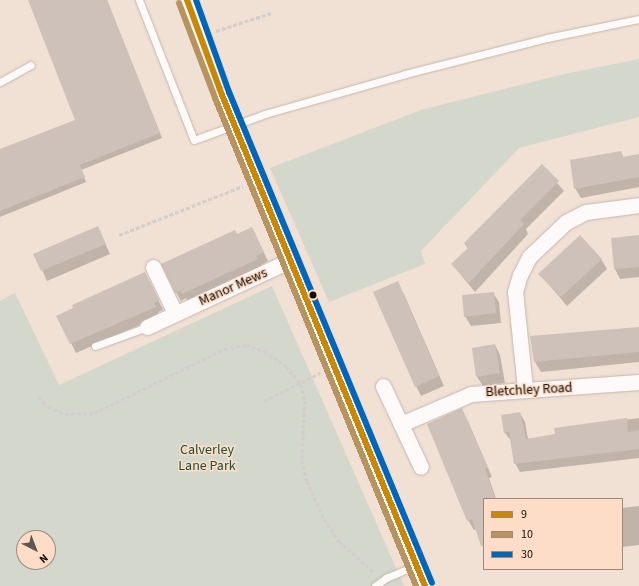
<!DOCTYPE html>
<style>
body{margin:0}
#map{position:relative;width:639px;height:586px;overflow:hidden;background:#f1e0d4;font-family:"Source Sans 3",sans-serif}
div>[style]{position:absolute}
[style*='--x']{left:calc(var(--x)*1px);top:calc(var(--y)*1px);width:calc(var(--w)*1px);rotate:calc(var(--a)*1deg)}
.green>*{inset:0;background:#d4d7cb}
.shadow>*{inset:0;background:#0003}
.building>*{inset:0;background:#cec1b9}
.path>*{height:2.5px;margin-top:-1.25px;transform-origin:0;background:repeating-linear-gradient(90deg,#d3cecb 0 4px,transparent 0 6px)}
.roads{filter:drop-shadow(0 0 1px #c4b7ae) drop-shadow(0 0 1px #c4b7ae)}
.service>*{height:7px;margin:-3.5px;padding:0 3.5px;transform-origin:3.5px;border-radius:3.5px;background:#fdfaf9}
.minor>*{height:15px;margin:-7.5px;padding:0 7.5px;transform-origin:7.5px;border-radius:7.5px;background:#fdfaf9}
.bridges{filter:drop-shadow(0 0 1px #c4b7ae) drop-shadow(0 0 1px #c4b7ae)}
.minor-bridge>*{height:15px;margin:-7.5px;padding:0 7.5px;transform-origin:7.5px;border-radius:7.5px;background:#fdfaf9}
.bus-1>*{height:6px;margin:-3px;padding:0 3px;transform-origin:3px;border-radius:3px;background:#ca8701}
.bus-2>*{height:6px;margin:-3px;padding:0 3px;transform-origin:3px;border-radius:3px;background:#b8925f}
.bus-3>*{height:6px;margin:-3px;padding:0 3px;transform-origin:3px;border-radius:3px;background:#0065bd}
.dots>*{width:11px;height:11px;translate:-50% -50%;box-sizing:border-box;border:2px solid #fdddc8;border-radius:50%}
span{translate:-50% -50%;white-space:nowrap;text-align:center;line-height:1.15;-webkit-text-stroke:3px #fdddc8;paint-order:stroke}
.street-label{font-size:14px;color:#160c06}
.park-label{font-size:14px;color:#215136}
.legend{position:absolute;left:483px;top:498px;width:140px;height:72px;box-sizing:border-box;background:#fdddc8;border:1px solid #a1897a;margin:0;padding:5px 7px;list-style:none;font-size:12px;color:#160c06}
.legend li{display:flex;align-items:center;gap:8px;height:20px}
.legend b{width:20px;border:1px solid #a1897a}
.north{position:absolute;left:16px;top:530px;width:40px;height:40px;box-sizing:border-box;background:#fdddc8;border:1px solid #a1897a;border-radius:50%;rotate:138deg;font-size:11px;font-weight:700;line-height:16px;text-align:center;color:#160c06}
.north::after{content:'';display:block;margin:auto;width:14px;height:18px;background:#63564e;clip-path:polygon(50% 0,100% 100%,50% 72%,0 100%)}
</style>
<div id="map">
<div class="green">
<i style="clip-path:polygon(639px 59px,639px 117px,519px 148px,421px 251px,425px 264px,329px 302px,270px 168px,421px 110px,564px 74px)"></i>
<i style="clip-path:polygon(evenodd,272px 286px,404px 586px,0 586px,0 301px,15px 293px,59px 385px,272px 286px,24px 538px,48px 538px,48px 562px,24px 562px,24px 538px)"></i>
</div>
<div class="shadow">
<i style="clip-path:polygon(32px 0,107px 0,162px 138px,81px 170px,86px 182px,0 217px,0 150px,76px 120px)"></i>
<i style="clip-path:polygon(621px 152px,624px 158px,639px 155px,639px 187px,581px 198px,575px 188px)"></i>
<i style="clip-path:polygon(542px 165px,564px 191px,526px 229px,528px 234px,475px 292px,452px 264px,468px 249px,465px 244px)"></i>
<i style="clip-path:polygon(98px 228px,110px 254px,47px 281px,35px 254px)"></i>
<i style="clip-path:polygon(252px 228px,268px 261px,261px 265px,262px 268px,188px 302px,186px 298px,181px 301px,176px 292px,237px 235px)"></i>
<i style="clip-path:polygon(639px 236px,639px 277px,620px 279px,615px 269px,612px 239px)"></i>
<i style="clip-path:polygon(601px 259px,607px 269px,567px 306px,540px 274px)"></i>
<i style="clip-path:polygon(145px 273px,163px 310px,158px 312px,160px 316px,76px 353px,58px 316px)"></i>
<i style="clip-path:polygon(403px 292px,444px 386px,421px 396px,416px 386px)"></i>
<i style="clip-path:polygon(493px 293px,499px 302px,501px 323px,471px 326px,465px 316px)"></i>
<i style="clip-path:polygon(639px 329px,639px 362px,541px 372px,535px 362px,531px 337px)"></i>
<i style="clip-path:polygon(495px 345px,500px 355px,505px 383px,483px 386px,477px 377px)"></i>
<i style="clip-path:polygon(520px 413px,525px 422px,528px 439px,556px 435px,555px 429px,639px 418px,639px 458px,520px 472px,515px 463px,512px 442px,505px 433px,502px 416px)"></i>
<i style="clip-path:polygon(467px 419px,492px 477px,489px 478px,496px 499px,484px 499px,484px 545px,477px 529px,474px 530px,468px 520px)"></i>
<i style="clip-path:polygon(639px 506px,639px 545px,622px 547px,622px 508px)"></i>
</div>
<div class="building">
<i style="clip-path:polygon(28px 0,107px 0,160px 133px,80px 165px,85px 177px,0 211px,0 149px,75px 120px)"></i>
<i style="clip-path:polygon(621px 151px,623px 157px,639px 154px,639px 177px,574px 189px,570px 160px)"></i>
<i style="clip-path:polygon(542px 164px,559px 181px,520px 220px,524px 224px,469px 283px,451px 264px,468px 248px,464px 243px)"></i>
<i style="clip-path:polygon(98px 226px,106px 244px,41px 271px,33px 254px)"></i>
<i style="clip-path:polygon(252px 227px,264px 252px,256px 256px,258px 259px,182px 294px,181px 290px,175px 293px,161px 264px,235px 230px,237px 234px)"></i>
<i style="clip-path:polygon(580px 235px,602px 259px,561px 297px,538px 274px)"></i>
<i style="clip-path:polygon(639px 235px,639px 267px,614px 269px,611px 238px)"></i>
<i style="clip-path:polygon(145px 272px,159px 300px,154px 303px,156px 307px,70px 344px,56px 316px,73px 308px,72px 305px)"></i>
<i style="clip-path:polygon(398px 281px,439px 376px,415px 387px,373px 292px)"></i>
<i style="clip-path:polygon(494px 292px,496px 313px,464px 317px,462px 295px)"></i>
<i style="clip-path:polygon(639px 327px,639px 352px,534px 362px,530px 336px)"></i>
<i style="clip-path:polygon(495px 344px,500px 373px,476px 377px,472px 348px)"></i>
<i style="clip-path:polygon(462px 408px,488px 468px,485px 468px,495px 499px,484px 499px,484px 546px,481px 546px,472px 519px,467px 521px,427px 424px)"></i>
<i style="clip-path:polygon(520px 412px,526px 439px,555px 434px,554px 428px,627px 418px,628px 432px,639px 430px,639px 449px,514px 464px,509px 432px,504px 433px,501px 415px)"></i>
</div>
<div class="path">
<i style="--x:216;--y:31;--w:58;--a:-18.1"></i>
<i style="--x:119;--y:235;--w:133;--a:-21.6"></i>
<i style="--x:39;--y:397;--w:13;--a:48"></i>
<i style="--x:48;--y:407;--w:18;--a:22"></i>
<i style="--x:65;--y:414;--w:29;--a:-2"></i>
<i style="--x:94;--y:413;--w:145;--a:-26.2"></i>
<i style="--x:224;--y:349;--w:22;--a:-10"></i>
<i style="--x:246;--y:345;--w:19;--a:18"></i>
<i style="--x:264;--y:351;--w:27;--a:34"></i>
<i style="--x:286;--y:366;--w:23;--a:50"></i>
<i style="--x:301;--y:384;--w:17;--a:77"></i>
<i style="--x:305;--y:401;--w:59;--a:92.9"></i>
<i style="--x:302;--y:460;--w:22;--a:77"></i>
<i style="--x:307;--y:481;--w:42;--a:65.9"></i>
<i style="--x:324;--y:519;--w:27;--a:56"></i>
<i style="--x:339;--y:541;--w:46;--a:42.4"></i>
<i style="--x:264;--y:401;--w:63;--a:-26.6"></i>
</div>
<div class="roads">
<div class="service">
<i style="--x:139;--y:0;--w:150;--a:68.6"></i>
<i style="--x:194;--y:140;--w:76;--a:-20.1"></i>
<i style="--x:265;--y:114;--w:146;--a:-15.9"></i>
<i style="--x:405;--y:74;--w:146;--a:-14.2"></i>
<i style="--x:547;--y:38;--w:94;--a:-11.7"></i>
<i style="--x:0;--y:82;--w:35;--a:-29"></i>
<i style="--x:95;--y:346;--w:55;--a:-20.1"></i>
<i style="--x:375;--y:586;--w:14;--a:-36"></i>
<i style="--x:386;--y:578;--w:33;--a:-23"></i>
</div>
<div class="minor">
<i style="--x:187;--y:0;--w:101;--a:69.8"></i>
<i style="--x:258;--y:180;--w:439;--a:67.6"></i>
<i style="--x:153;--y:267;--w:51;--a:64.4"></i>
<i style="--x:147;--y:327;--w:159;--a:-25"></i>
<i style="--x:383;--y:386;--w:89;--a:64.9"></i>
<i style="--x:525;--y:388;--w:97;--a:-95.9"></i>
<i style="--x:515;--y:292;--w:18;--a:-74"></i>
<i style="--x:520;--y:275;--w:20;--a:-63"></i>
<i style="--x:529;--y:257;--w:51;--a:-43.4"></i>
<i style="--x:566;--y:222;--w:22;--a:-27"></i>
<i style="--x:586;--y:212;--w:53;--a:-7.5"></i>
<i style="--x:401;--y:424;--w:76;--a:-23.2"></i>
<i style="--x:471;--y:394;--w:168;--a:-4.1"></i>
</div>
</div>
<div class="bridges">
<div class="minor-bridge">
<i style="--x:222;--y:95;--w:92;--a:67"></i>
</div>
</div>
<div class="bus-1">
<i style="--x:187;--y:0;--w:101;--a:69.8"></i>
<i style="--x:222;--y:95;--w:531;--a:67.54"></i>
</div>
<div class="bus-2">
<i style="--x:179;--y:3;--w:102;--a:69.2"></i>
<i style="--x:215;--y:98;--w:528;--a:67.61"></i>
</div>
<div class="bus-3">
<i style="--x:196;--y:0;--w:98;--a:70.3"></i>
<i style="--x:229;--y:92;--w:531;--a:67.54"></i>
</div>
<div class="dots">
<i style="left:313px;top:295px;background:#160c06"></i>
</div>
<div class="street-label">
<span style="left:233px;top:287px;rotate:-24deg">Manor Mews</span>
<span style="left:529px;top:390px;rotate:-3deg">Bletchley Road</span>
</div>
<div class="park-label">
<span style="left:207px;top:458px">Calverley<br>Lane Park</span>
</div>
<ul class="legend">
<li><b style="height:5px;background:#ca8701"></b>9</li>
<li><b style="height:5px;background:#b8925f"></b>10</li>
<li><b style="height:5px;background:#0065bd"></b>30</li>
</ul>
<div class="north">N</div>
</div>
